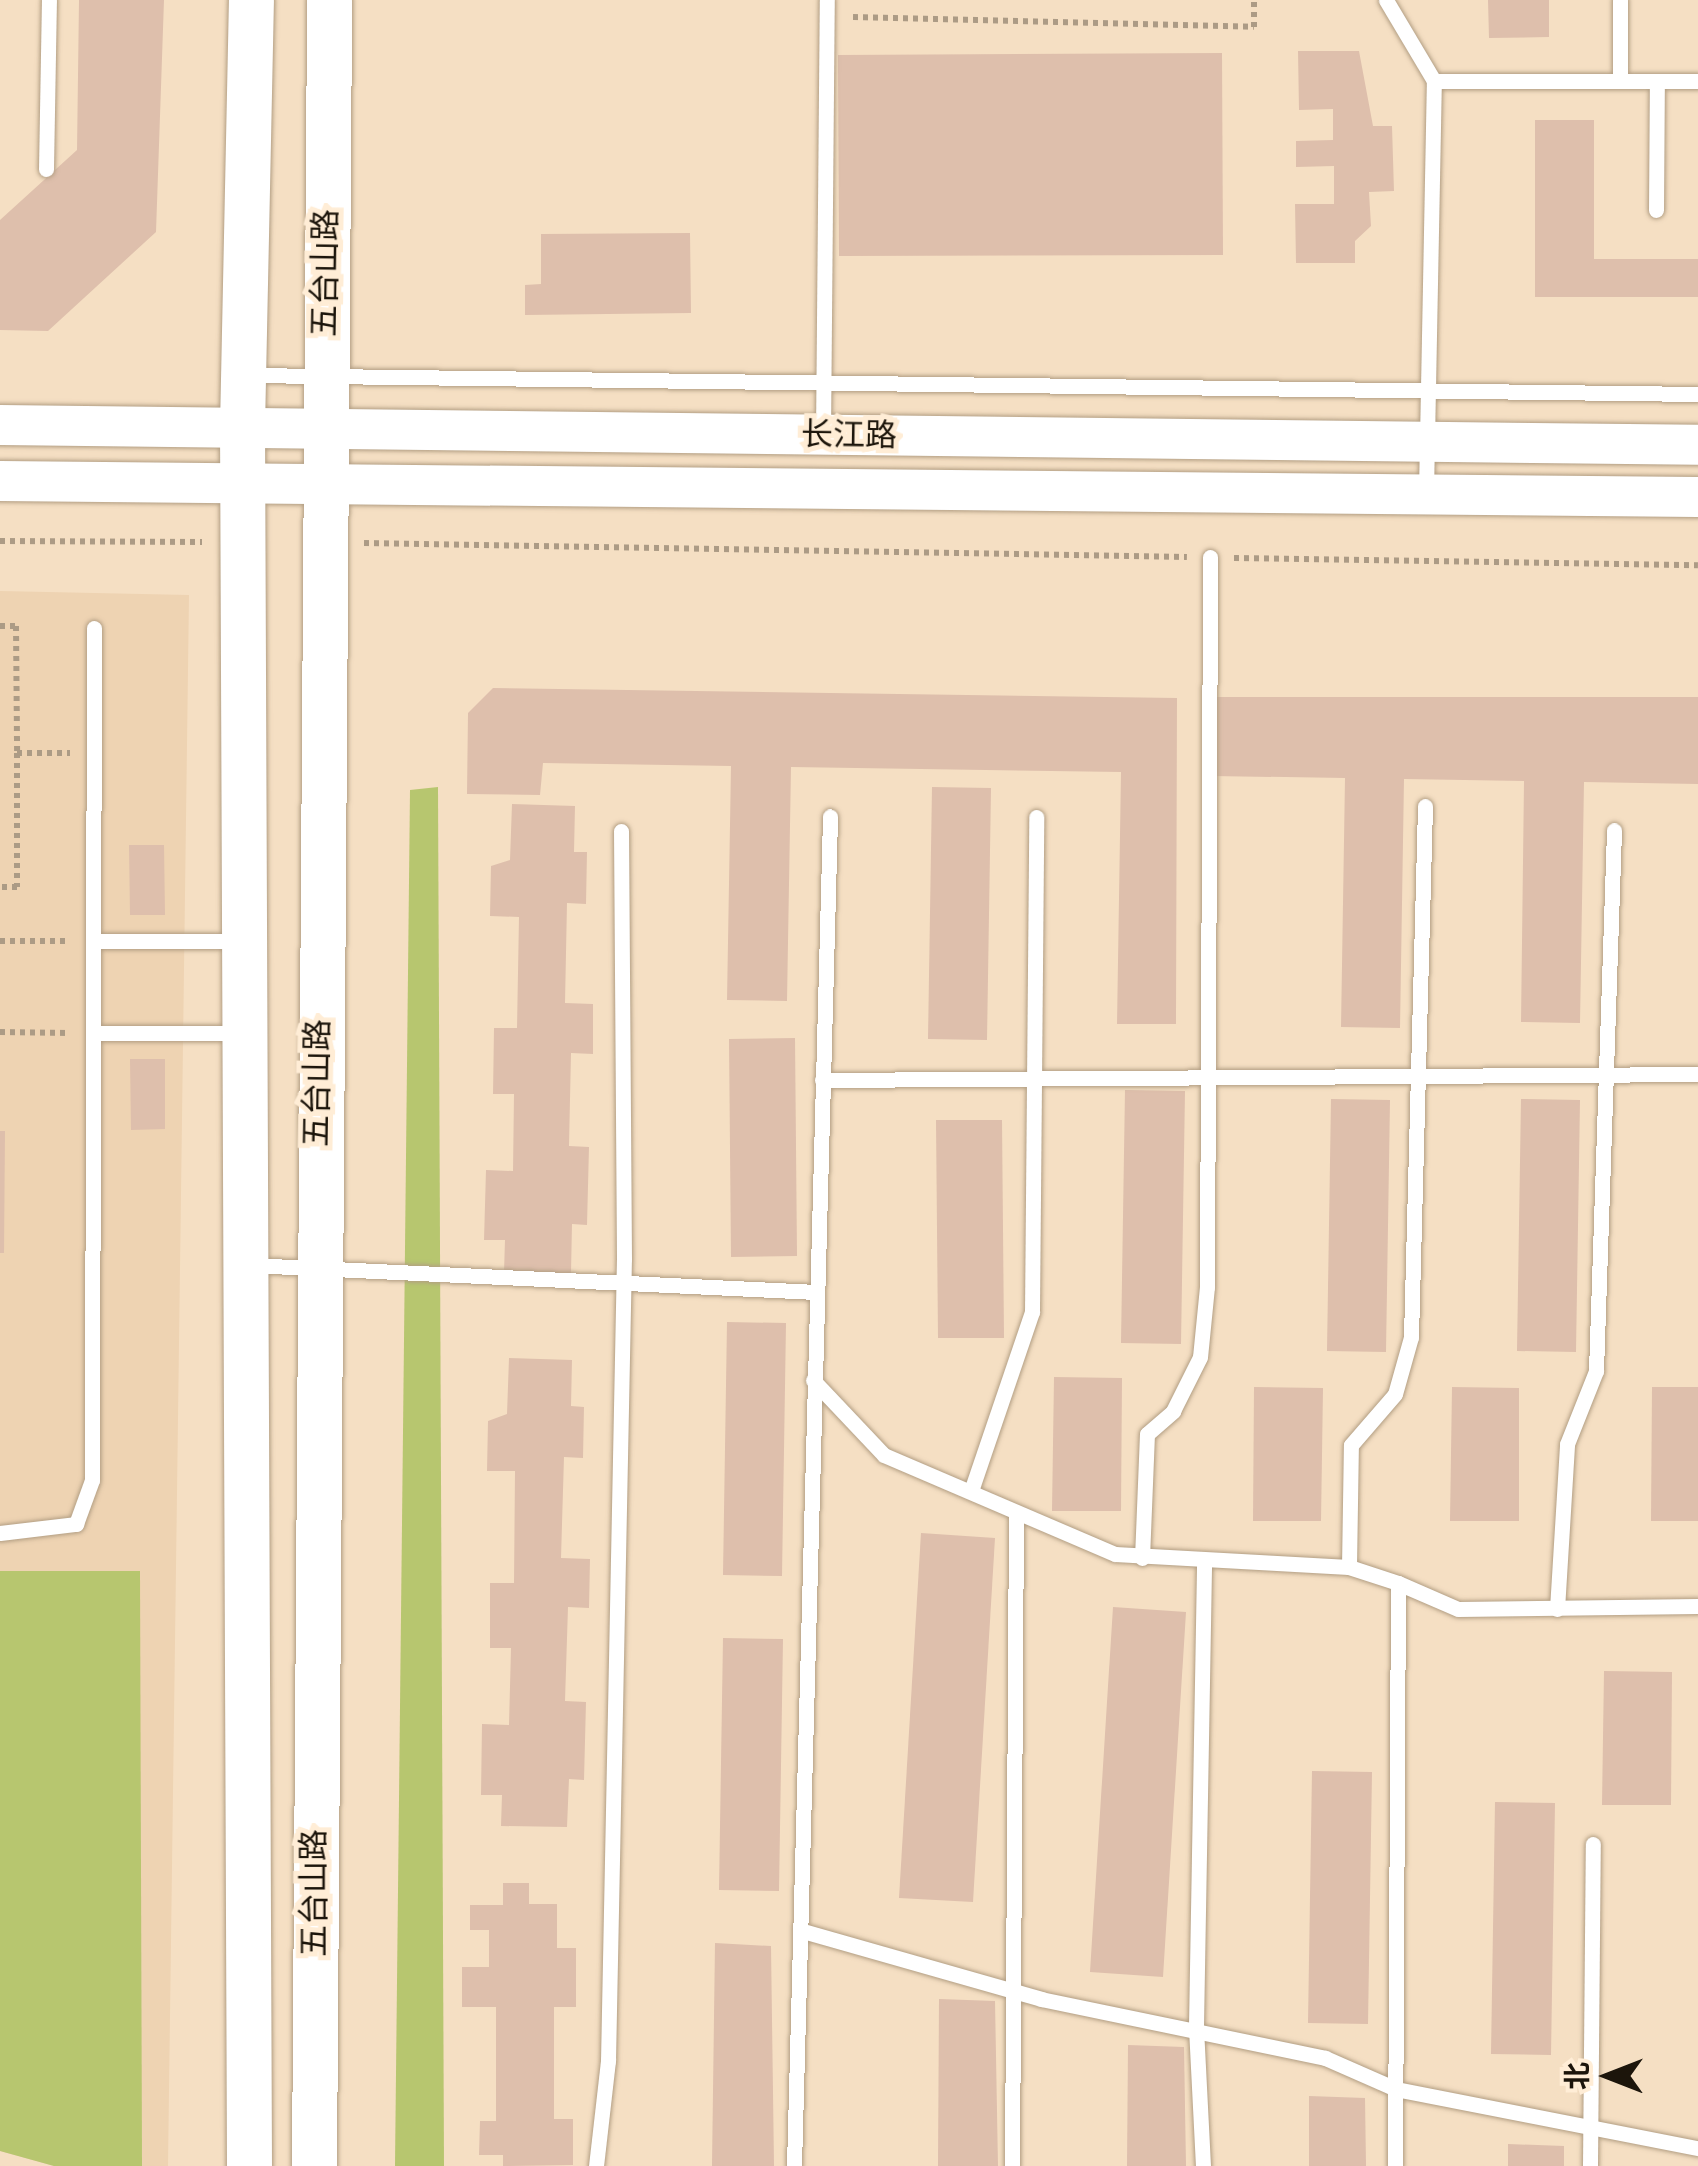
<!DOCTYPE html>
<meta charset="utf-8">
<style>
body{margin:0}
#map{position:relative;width:1698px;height:2166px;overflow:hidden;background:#f5dfc3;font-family:"Fira Sans Condensed","Noto Sans SC",sans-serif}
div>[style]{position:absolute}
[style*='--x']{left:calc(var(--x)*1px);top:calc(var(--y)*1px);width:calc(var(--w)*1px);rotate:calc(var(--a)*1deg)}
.built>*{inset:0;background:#eed3b2}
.green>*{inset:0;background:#b7c66f}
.building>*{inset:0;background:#debfac}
.path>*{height:6px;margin-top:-3px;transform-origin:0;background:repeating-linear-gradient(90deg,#ac9b85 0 5px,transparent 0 10px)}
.roads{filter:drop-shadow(0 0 2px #b29e83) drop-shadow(0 0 2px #b29e83)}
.service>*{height:15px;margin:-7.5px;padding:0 7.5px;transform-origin:7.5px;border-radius:7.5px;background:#fff}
.tertiary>*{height:40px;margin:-20px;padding:0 20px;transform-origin:20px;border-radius:20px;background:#fff}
.secondary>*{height:45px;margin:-22.5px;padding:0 22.5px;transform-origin:22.5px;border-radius:22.5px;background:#fff}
span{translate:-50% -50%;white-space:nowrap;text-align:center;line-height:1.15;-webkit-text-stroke:10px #ffedd6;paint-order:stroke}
.street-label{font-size:32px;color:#1c150b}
.north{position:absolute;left:1558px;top:2026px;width:100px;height:100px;-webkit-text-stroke:8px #ffedd6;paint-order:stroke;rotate:270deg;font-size:28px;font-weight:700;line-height:40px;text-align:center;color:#1c150b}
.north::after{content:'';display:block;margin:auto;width:35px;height:45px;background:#1c150b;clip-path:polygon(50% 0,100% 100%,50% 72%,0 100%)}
</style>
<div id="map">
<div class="built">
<i style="clip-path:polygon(0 591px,189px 595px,168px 2166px,54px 2166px,0 2151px)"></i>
</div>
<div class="green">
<i style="clip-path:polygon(438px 787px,444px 2166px,395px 2166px,410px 790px)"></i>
<i style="clip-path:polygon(0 1571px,140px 1571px,142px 2166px,54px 2166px,0 2151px)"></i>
</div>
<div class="building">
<i style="clip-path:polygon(79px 0,164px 0,156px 232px,48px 331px,0 330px,0 220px,77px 150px)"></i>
<i style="clip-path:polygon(1488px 0,1549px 0,1549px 37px,1489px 38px)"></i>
<i style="clip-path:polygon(1298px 51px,1359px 51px,1373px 126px,1392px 126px,1394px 191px,1369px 192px,1371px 226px,1355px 241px,1355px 263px,1296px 263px,1295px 204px,1334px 204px,1334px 166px,1296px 167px,1296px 141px,1333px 140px,1333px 109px,1299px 110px)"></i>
<i style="clip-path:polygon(1222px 53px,1223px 255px,839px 256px,838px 55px)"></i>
<i style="clip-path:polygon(1535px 120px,1594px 120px,1594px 259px,1698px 259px,1698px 297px,1535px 297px)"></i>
<i style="clip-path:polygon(690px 233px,691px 313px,525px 315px,525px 285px,541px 284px,541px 234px)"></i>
<i style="clip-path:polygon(493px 688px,1177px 698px,1176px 1024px,1117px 1024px,1121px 772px,791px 767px,787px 1001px,727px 1000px,731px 766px,543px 763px,540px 795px,467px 794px,468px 713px)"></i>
<i style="clip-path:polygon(1213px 697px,1698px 697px,1698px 784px,1584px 782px,1580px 1023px,1521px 1022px,1524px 781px,1404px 779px,1400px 1028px,1341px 1027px,1345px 778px,1212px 776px)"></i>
<i style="clip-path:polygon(932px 787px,991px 788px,987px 1040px,928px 1039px)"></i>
<i style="clip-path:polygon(512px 804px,575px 806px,574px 852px,587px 852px,586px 904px,567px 903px,565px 1003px,593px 1004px,593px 1054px,571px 1053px,569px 1146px,589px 1147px,587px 1225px,572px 1224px,571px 1273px,504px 1272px,505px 1240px,484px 1240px,486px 1170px,513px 1171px,514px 1094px,493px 1094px,494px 1028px,517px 1028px,519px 917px,490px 916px,491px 866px,510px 860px)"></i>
<i style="clip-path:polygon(129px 845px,164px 845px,165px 915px,130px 915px)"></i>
<i style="clip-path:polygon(795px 1038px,797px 1256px,731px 1257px,729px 1039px)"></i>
<i style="clip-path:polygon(130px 1059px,165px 1059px,165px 1129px,131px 1130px)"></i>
<i style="clip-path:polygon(1125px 1090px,1185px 1091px,1181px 1344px,1121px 1343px)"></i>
<i style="clip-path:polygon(1331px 1099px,1390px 1100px,1386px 1352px,1327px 1351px)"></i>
<i style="clip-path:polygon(1521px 1099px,1580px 1100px,1576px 1352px,1517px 1351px)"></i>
<i style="clip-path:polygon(936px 1120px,1002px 1120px,1004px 1338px,938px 1338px)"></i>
<i style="clip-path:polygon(0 1131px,5px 1131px,4px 1253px,0 1253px)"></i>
<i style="clip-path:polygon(727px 1322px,786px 1323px,782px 1576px,723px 1575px)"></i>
<i style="clip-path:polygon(509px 1358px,572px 1360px,571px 1406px,584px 1407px,583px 1458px,564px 1457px,561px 1558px,590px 1559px,589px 1608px,568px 1607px,565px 1701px,586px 1702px,584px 1780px,569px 1779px,567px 1827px,501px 1826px,502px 1795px,481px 1795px,482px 1724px,509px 1725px,511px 1648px,490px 1648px,490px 1583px,514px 1583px,515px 1471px,487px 1471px,488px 1421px,507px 1414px)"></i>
<i style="clip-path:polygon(1054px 1377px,1122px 1378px,1121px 1511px,1052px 1511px)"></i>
<i style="clip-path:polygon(1254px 1387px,1323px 1388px,1321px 1521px,1253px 1521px)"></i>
<i style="clip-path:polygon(1452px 1387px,1519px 1388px,1519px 1521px,1450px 1521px)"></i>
<i style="clip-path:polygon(1652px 1387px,1698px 1387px,1698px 1521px,1651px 1521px)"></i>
<i style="clip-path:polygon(921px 1533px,995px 1538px,973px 1902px,899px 1898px)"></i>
<i style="clip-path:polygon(1113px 1607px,1186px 1612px,1163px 1977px,1090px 1972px)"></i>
<i style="clip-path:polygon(723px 1638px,783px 1639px,779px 1891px,719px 1890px)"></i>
<i style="clip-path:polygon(1604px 1671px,1672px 1672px,1671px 1805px,1602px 1805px)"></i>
<i style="clip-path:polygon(1312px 1771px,1372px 1772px,1368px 2024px,1308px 2023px)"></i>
<i style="clip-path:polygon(1495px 1802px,1555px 1803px,1551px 2055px,1491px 2054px)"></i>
<i style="clip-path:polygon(503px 1883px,529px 1883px,529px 1904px,557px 1904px,557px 1948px,576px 1948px,576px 2007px,554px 2007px,554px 2119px,573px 2119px,573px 2165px,503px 2166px,503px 2155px,479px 2155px,480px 2121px,496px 2121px,496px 2007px,462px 2007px,462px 1967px,489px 1967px,489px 1930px,470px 1930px,470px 1905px,503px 1905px)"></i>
<i style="clip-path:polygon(715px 1943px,771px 1946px,774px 2166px,712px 2166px)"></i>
<i style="clip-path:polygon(939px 1999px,995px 2001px,998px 2166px,938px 2166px)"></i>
<i style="clip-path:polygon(1128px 2045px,1184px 2047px,1186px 2166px,1127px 2166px)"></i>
<i style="clip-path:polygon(1309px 2096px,1365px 2098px,1366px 2166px,1309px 2166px)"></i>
<i style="clip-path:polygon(1508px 2144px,1564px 2146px,1564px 2166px,1508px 2166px)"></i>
</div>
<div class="path">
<i style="--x:853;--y:17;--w:401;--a:1.4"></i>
<i style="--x:1254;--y:27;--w:27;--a:-90"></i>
<i style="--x:0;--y:541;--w:202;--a:0.3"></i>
<i style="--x:364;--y:543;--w:823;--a:0.97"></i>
<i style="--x:1234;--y:558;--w:464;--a:0.9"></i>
<i style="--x:0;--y:626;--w:16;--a:0"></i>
<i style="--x:16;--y:626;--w:127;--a:89.5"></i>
<i style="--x:17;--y:753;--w:134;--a:90"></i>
<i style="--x:17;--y:887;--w:17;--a:180"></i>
<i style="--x:17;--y:753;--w:53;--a:0"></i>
<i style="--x:0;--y:941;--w:67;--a:0"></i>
<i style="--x:0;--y:1032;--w:69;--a:0.8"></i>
</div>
<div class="roads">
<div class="service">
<i style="--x:1386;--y:0;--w:94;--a:59.3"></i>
<i style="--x:1434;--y:81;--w:264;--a:0"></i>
<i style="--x:1620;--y:0;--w:80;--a:90"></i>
<i style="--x:46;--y:169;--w:169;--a:-89"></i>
<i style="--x:1656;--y:210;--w:129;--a:-89.6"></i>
<i style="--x:247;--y:375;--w:1451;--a:0.75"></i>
<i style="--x:823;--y:434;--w:434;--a:-89.5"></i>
<i style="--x:1426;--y:492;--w:411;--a:-88.9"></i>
<i style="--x:93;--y:941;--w:147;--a:0"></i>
<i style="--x:93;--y:1033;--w:146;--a:0"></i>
<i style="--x:822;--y:1080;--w:876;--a:-0.39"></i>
<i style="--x:250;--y:1265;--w:567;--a:2.73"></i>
<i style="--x:813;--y:1380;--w:103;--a:46.6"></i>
<i style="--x:884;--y:1455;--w:251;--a:23.2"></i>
<i style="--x:1115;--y:1554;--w:234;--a:3.2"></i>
<i style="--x:1349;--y:1567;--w:52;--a:18.1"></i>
<i style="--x:971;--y:1491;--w:189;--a:-71.2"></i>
<i style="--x:1032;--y:1312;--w:495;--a:-89.5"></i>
<i style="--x:0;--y:1533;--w:77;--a:-6.8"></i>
<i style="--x:76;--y:1524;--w:47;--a:-70"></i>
<i style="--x:92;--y:1480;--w:852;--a:-89.87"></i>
<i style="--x:1142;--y:1558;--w:124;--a:-87.7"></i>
<i style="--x:1147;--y:1434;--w:35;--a:-41"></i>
<i style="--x:1173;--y:1411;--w:60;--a:-63.4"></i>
<i style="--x:1200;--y:1357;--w:70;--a:-84.3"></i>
<i style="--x:1207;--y:1287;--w:730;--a:-89.76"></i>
<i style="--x:1349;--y:1567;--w:122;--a:-89.1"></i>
<i style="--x:1351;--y:1445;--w:67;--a:-49.2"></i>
<i style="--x:1395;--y:1394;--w:59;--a:-74.3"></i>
<i style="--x:1411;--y:1337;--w:531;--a:-88.49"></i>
<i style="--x:1557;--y:1609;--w:165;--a:-86.5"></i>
<i style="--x:1567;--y:1444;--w:79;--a:-68.3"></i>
<i style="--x:1596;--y:1371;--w:541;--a:-88.09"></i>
<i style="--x:803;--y:1931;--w:248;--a:15.9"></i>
<i style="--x:1041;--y:1999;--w:290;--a:11.7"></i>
<i style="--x:1325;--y:2058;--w:77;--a:23.6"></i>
<i style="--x:1396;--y:2089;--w:308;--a:11.1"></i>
<i style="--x:596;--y:2166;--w:106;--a:-83.5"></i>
<i style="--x:608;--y:2061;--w:802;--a:-88.86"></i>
<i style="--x:624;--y:1259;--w:428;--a:-90.4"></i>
<i style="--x:794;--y:2166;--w:1350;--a:-88.47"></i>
<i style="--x:1012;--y:2166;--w:652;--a:-89.65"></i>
<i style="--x:1203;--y:2166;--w:140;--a:-92.9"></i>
<i style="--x:1196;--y:2026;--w:465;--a:-89"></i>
<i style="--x:1395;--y:2166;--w:583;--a:-89.71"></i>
<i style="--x:1398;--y:1583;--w:65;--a:23.4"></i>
<i style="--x:1458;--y:1609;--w:240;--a:-0.7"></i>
<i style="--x:1590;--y:2166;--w:322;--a:-89.5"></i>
</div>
<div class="tertiary">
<i style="--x:0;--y:425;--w:1698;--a:0.67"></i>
<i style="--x:0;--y:481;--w:1698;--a:0.54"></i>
</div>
<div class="secondary">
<i style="--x:249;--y:2166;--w:1739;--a:-90.23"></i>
<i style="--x:242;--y:427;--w:427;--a:-88.8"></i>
<i style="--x:314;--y:2166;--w:2166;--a:-89.6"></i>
</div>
</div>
<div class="street-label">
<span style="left:325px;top:273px;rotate:-89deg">五台山路</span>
<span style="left:849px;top:435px;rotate:1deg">长江路</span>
<span style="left:317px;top:1083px;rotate:-89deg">五台山路</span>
<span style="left:314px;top:1893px;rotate:-90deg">五台山路</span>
</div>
<div class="north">北</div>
</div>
